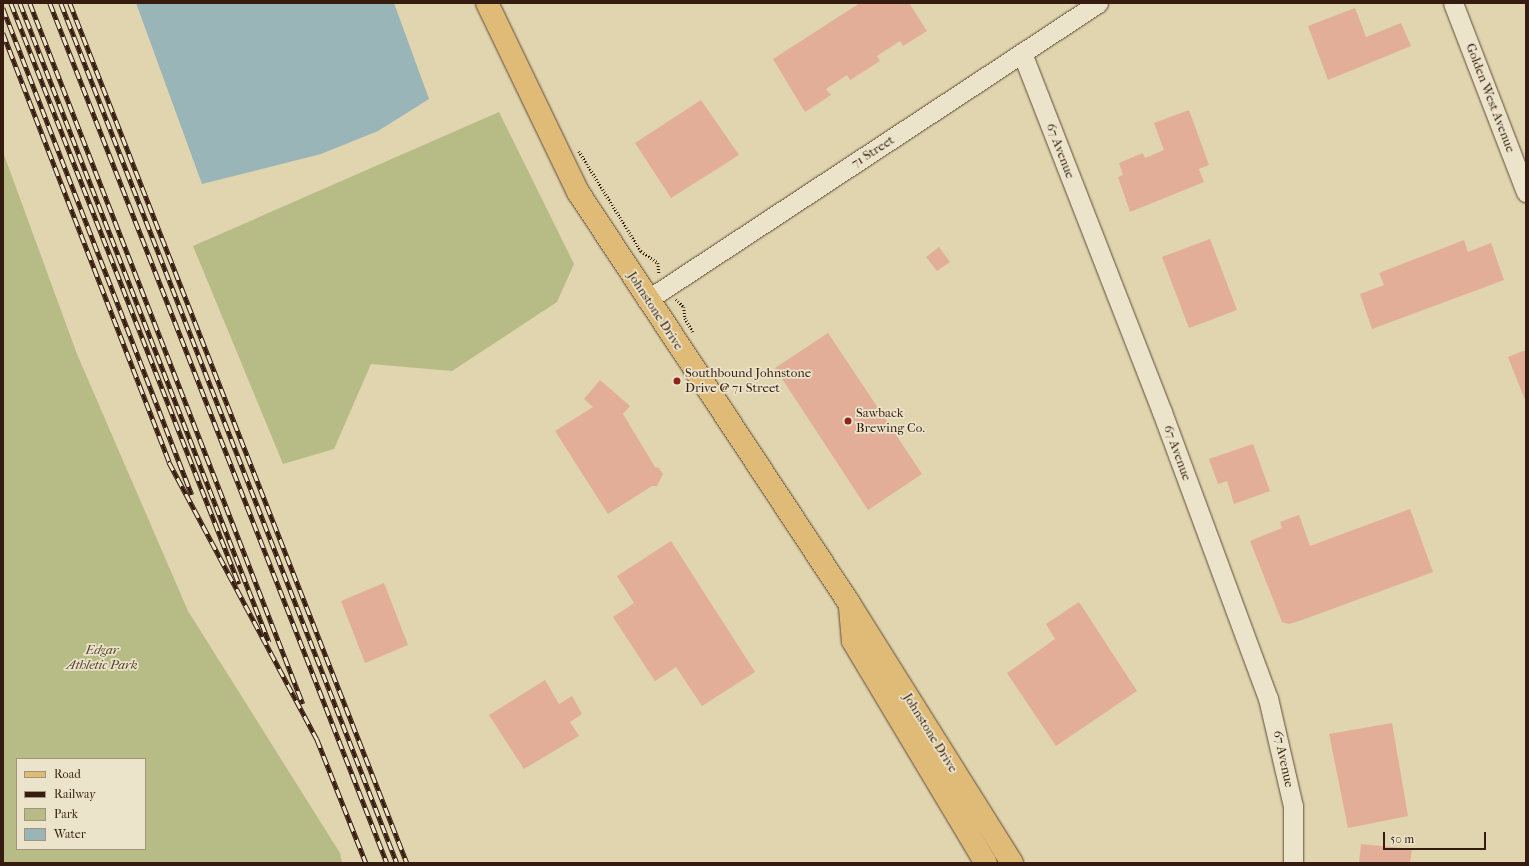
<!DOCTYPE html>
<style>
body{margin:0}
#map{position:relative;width:1529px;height:866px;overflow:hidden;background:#e0d5ae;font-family:"IM FELL French Canon",serif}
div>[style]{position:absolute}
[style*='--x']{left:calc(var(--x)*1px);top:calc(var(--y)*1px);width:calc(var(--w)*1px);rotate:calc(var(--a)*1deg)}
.green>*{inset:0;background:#b7bc87}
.water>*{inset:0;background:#9ab5b7}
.building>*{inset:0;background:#e2ae97}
.path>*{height:2.5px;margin-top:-1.25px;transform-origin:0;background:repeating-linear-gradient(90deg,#361c10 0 1px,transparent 0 3px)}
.roads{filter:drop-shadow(0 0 1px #604a38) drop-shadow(0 0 1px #604a38)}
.minor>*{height:19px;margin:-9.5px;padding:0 9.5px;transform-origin:9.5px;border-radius:9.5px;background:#ebe4ca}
.major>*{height:22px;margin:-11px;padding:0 11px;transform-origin:11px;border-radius:11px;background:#e0ba77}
.rail>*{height:4.5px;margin-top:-2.25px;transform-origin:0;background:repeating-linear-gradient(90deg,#ebe4ca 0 9px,#361c10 0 18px);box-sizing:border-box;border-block:1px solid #361c10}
.dots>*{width:11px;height:11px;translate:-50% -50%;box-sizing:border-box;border:2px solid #ebe4ca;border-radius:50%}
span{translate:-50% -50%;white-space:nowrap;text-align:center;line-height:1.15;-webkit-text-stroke:3.5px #ebe4ca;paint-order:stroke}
.street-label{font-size:13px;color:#361c10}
.poi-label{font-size:13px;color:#361c10}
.left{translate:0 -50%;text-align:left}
.park-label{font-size:13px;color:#56442e;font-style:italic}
.frame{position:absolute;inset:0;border:4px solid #361c10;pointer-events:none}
.legend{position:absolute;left:16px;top:758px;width:130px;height:92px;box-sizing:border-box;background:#ebe4ca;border:1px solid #a39480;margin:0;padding:5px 7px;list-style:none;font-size:12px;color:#361c10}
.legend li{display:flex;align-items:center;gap:8px;height:20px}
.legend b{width:20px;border:1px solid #a39480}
.scale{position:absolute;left:1383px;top:832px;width:103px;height:18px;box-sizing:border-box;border:2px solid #361c10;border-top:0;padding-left:5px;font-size:12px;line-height:14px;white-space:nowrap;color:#361c10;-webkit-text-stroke:3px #ebe4ca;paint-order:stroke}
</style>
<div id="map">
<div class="green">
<i style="clip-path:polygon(499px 112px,574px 264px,557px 302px,452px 371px,371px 364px,334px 449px,283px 464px,193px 246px)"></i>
<i style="clip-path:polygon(evenodd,3px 152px,77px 354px,188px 611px,340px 853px,342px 863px,3px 863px,3px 152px,17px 759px,145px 759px,145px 849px,17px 849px,17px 759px)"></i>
</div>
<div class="water">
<i style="clip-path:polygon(136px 3px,394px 3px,429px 99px,378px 131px,321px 154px,202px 184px)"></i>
</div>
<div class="building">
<i style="clip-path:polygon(860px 3px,909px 3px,927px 31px,903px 46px,900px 41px,877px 56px,880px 61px,850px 80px,847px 75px,826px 89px,831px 95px,805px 112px,773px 59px)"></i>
<i style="clip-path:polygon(1355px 8px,1366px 37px,1401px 23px,1411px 46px,1328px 80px,1308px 26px)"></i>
<i style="clip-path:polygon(701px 100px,739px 155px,671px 198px,635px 143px)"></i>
<i style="clip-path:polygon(1189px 110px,1209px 165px,1199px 169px,1204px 182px,1130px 212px,1118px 177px,1123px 175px,1119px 163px,1143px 153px,1145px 158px,1164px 150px,1154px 123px)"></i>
<i style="clip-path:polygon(1210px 239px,1237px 310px,1189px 328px,1162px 257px)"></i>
<i style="clip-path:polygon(1464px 240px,1468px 252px,1491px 243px,1504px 280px,1372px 329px,1360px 294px,1384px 285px,1379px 273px)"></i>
<i style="clip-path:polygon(939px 247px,950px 262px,937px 271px,926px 257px)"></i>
<i style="clip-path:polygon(828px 333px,922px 474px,868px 510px,775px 368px)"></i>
<i style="clip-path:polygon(1526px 350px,1526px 400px,1525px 400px,1508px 357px)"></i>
<i style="clip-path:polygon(600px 380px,630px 406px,623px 414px,655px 467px,659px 468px,663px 474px,657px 486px,652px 486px,608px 514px,555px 431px,593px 407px,584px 399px)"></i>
<i style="clip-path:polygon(1253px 444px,1270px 491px,1234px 504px,1227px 481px,1218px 484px,1209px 459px)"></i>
<i style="clip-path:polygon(1410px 509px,1433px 572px,1302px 620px,1289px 624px,1282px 622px,1250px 541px,1282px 528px,1280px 522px,1299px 515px,1310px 546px)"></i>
<i style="clip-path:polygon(671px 541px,755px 672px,702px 706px,676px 667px,655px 681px,613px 617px,634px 603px,617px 576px)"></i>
<i style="clip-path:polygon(384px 583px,408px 645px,365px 663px,341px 601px)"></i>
<i style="clip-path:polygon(1079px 602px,1137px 691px,1056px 746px,1007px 673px,1055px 639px,1046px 624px)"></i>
<i style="clip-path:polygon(545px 680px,559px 704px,572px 696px,582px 714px,570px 722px,579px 736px,524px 769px,489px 715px)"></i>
<i style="clip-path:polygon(1392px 723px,1408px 816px,1348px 828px,1329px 734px)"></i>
<i style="clip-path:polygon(1361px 844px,1412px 849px,1410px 863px,1359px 863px)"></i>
</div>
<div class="path">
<i style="--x:579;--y:151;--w:118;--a:58.2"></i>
<i style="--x:641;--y:251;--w:21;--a:35"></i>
<i style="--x:658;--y:263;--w:10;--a:84"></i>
<i style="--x:676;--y:299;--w:11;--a:45"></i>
<i style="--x:684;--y:307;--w:11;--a:85"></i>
<i style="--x:685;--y:318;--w:16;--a:60"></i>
</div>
<div class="roads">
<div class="minor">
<i style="--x:1453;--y:3;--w:203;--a:68.9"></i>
<i style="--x:1022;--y:53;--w:385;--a:68.7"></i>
<i style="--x:1162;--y:412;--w:305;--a:69.7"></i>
<i style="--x:1268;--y:698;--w:111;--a:77"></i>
<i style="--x:1293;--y:806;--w:57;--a:90"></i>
<i style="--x:647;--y:300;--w:540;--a:-33.37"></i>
</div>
<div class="major">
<i style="--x:487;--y:3;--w:210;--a:64.3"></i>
<i style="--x:578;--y:192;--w:492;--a:56.6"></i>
<i style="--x:849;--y:603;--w:307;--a:57.9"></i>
<i style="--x:850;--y:608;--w:33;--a:85"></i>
<i style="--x:853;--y:641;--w:259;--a:59.1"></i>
</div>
</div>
<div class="rail">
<i style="--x:11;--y:3;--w:624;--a:68.57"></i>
<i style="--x:20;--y:3;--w:686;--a:68.71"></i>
<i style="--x:30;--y:3;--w:752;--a:68.72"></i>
<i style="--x:50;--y:3;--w:924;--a:68.6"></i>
<i style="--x:61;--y:3;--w:923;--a:68.66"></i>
<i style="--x:70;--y:3;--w:924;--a:68.6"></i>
<i style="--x:3;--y:8;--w:522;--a:68.79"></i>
<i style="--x:3;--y:33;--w:460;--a:68.8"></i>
<i style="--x:169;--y:462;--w:314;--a:61.9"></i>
<i style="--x:317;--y:739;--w:133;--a:68.4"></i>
</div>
<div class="dots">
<i style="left:677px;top:381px;background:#8f2418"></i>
<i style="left:848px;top:421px;background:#8f2418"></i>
</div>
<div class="street-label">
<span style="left:1490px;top:98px;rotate:69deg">Golden West Avenue</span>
<span style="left:1060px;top:151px;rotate:69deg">67 Avenue</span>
<span style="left:873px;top:152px;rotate:-33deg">71 Street</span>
<span style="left:655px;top:311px;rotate:57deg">Johnstone Drive</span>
<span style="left:1177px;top:453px;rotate:70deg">67 Avenue</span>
<span style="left:930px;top:733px;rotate:58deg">Johnstone Drive</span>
<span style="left:1283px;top:759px;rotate:78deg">67 Avenue</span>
</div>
<div class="poi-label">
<span class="left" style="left:685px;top:381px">Southbound Johnstone<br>Drive @ 71 Street</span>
<span class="left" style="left:856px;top:421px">Sawback<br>Brewing Co.</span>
</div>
<div class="park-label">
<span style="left:102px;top:658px">Edgar<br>Athletic Park</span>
</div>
<div class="frame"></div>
<ul class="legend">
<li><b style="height:5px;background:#e0ba77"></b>Road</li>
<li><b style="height:5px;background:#361c10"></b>Railway</li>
<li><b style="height:11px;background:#b7bc87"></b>Park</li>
<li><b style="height:11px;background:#9ab5b7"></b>Water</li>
</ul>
<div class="scale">50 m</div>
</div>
